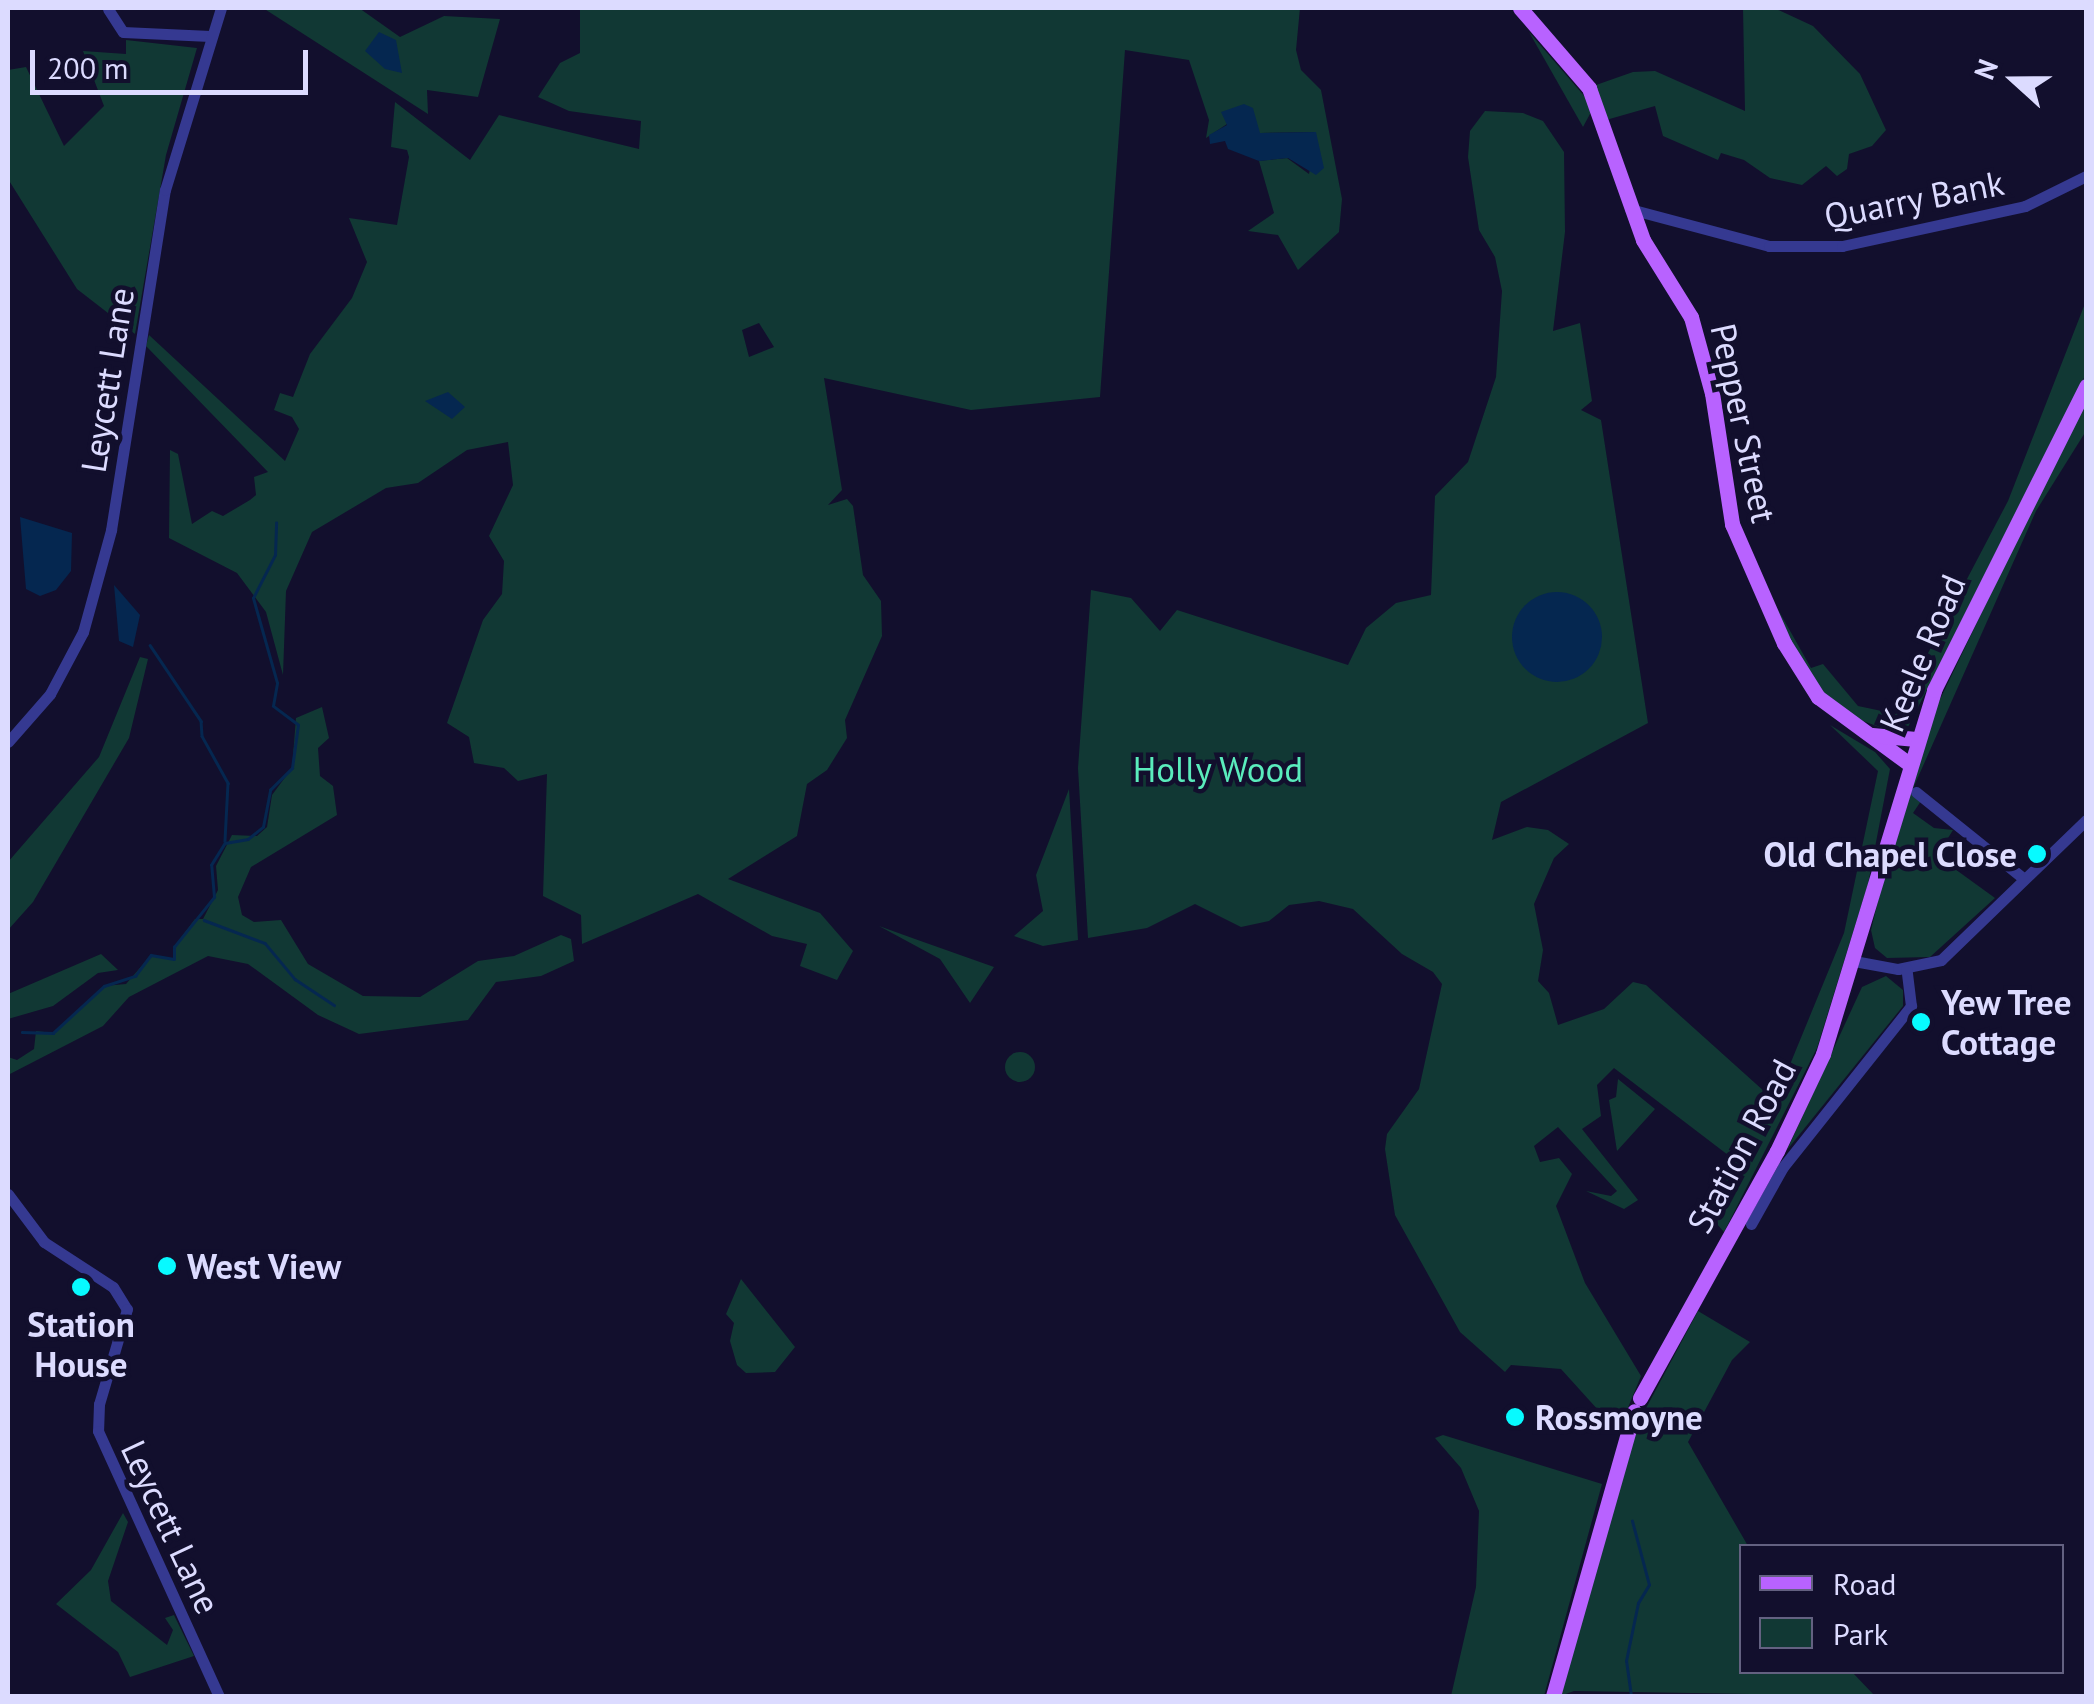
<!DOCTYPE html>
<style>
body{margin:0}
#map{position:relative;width:2094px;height:1704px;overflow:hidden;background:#120f2d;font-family:"PT Sans",sans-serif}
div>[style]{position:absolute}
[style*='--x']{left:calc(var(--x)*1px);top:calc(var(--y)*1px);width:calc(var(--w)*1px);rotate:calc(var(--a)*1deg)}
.green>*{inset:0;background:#113834}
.round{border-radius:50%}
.water>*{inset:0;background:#052750}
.stream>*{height:2.5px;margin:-1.25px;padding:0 1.25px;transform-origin:1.25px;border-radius:1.25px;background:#052750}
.minor>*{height:11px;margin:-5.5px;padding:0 5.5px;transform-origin:5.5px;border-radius:5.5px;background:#353991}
.major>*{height:15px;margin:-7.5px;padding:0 7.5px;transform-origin:7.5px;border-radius:7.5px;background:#b862ff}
.dots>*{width:28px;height:28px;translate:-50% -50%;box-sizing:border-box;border:5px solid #120f2d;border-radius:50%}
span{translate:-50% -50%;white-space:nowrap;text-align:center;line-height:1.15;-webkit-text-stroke:9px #120f2d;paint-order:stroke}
.street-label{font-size:35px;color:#dcdbff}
.park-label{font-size:35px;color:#5aecbc}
.poi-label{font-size:35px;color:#dcdbff;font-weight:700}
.right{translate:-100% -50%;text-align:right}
.left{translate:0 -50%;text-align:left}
.frame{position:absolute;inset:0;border:10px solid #dcdbff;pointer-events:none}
.legend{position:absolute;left:1739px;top:1544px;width:325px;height:130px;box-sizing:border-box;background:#120f2d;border:2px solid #636181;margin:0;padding:12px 18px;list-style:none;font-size:30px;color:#dcdbff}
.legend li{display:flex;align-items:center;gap:20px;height:50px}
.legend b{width:50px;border:2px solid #636181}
.north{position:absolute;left:1964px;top:30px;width:100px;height:100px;-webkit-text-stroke:8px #120f2d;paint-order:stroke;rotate:291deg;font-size:28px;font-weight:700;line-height:40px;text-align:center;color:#dcdbff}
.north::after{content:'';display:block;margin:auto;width:35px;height:45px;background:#dcdbff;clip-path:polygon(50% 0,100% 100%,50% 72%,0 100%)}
.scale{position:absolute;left:30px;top:50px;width:278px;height:45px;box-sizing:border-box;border:5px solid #dcdbff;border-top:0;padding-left:12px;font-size:30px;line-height:35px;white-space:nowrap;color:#dcdbff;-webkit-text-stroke:8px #120f2d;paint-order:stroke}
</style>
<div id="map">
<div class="green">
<i style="clip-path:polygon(263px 8px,359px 8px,400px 37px,444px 16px,500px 19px,478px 97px,427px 90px,428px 114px)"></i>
<i style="clip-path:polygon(evenodd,580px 8px,1300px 8px,1296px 50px,1301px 70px,1321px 90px,1342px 199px,1339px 232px,1298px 270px,1278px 235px,1248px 231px,1274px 213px,1259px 161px,1287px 158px,1309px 174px,1316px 132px,1260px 133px,1227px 124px,1206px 138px,1209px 120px,1189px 60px,1125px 50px,1100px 397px,971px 410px,824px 378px,842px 490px,828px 505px,847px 499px,853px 506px,863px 575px,881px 601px,882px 636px,845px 720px,847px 738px,827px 770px,807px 784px,797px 836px,728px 879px,820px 913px,853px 951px,837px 980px,800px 966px,807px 944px,772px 936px,698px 894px,582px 944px,581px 915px,543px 896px,547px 774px,518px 781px,504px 768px,474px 763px,469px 737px,447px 723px,483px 620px,502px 594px,504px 561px,489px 536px,513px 485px,508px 442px,467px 450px,418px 483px,386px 488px,312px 532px,286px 591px,283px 675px,266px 612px,237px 573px,169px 538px,170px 450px,178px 454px,192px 524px,212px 511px,223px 516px,250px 500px,256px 495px,254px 477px,268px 472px,146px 346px,149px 335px,285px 461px,299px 429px,292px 417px,274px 410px,280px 393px,293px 397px,310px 354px,352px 298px,367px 262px,349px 218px,397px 225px,409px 157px,407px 150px,391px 147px,395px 102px,470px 160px,499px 115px,639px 149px,641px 121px,569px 111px,538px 97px,560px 63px,580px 53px,580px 8px,759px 323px,774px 347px,749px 357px,742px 330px,759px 323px)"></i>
<i style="clip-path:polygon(1743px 8px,1774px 8px,1813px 26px,1860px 74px,1886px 130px,1872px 146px,1849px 154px,1847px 169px,1837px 176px,1826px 166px,1802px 185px,1770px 178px,1744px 160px,1721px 153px,1718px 160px,1663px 136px,1655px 106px,1606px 120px,1596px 85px,1633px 72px,1655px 71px,1745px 111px)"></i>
<i style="clip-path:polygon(1529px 32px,1586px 98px,1591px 112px,1583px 127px)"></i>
<i style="clip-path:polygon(126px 40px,197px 48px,166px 155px,135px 334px,77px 289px,8px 179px,8px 70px,26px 67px,64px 146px,104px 106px,83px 51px,126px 54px)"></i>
<i style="clip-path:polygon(1485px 111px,1523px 113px,1543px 121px,1564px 152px,1565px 232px,1553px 331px,1580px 323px,1592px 401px,1581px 410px,1601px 420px,1648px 723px,1501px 802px,1492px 840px,1527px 827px,1548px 830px,1569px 844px,1554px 858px,1534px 904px,1543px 950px,1538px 981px,1549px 993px,1558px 1025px,1604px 1009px,1633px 982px,1646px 985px,1775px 1101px,1844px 933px,1878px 771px,1830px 725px,1875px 752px,1890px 769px,1868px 884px,1817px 1048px,1724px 1232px,1709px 1215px,1728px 1155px,1614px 1068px,1597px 1085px,1601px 1116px,1582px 1129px,1638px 1200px,1624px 1209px,1586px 1191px,1611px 1196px,1617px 1191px,1558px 1127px,1534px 1146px,1540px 1162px,1559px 1158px,1572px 1174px,1556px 1206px,1585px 1283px,1641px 1376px,1618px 1432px,1561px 1369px,1511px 1365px,1505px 1372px,1460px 1332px,1395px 1215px,1385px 1149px,1387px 1134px,1419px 1089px,1442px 984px,1433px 972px,1402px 954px,1353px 909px,1319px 901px,1289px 905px,1269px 921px,1241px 927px,1195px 904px,1147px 928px,1088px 938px,1078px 768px,1091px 590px,1131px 598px,1160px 631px,1177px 610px,1348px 665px,1366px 628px,1396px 603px,1431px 595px,1435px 496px,1468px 462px,1496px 377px,1502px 291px,1495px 257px,1479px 230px,1468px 157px,1470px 131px)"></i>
<i style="clip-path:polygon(2086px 301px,2086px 374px,1908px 727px,1890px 731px,1844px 714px,1808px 678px,1772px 599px,1811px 668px,1823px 664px,1858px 706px,1896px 714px,2008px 501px)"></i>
<i style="clip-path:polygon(2086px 396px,2086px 431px,2036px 511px,1911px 793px,1921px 801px,1913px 813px,1934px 828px,1953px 830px,1937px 856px,1995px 898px,1930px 957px,1887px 958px,1875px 948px,1871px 930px,1903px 798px,1932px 716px)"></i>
<i style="clip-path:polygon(140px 657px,148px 659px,129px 738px,33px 902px,8px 930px,8px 862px,99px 757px)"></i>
<i style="clip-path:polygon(322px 707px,329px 738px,318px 748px,320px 776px,333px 786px,337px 815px,251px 867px,238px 897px,242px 915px,254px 922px,281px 920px,308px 964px,363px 996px,420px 997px,478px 961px,514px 956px,561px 935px,571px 939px,574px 961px,541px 976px,496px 982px,468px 1020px,359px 1034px,318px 1015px,248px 964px,208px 956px,129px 997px,103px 1026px,8px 1075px,8px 1057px,17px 1060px,34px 1049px,36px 1031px,54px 1033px,104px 986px,126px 984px,151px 955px,174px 959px,174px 947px,195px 919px,203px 919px,218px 890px,216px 866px,232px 835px,257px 836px,267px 827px,272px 795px,292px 768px,296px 718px)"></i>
<i style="clip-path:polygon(1069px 789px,1078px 940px,1043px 946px,1014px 936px,1043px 911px,1036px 875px)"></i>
<i style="clip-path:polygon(879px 926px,915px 939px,994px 967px,970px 1003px,940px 959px)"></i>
<i style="clip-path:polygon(101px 954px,118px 970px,98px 973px,53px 1006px,8px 1019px,8px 994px)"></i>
<i style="clip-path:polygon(1886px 976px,1903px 990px,1903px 1006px,1787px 1150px,1862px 987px)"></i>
<i class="round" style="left:1005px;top:1052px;width:30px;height:30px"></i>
<i style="clip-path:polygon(1618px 1079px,1655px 1109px,1617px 1151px,1609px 1100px,1616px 1097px)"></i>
<i style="clip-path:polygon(741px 1279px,795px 1347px,775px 1372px,746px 1373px,737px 1365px,730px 1341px,734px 1323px,726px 1314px)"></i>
<i style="clip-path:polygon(1698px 1311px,1750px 1342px,1732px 1360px,1688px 1442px,1748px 1546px,1742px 1546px,1742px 1672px,1852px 1672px,1875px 1696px,1574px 1691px,1560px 1696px,1637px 1425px)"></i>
<i style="clip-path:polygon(1443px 1435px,1602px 1484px,1544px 1696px,1451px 1696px,1476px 1587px,1479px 1511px,1461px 1468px,1435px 1438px)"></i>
<i style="clip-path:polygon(123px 1513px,128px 1522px,108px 1581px,111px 1601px,167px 1645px,173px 1630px,165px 1618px,174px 1615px,194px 1656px,130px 1677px,118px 1652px,56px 1604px,91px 1570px)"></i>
</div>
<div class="water">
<i style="clip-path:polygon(379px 32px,396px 40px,402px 73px,385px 69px,365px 51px)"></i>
<i style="clip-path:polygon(1244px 104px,1253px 108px,1260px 133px,1316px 132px,1324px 168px,1316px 175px,1288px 158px,1259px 161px,1228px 149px,1225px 141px,1210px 144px,1209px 135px,1227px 125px,1221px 112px)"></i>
<i style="clip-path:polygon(448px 392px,465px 407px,452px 419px,425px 401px)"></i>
<i style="clip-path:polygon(20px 517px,72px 533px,71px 571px,56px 590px,40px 596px,26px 589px)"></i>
<i style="clip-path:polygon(114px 585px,140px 615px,133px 647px,119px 641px)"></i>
<i class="round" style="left:1512px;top:592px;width:90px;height:90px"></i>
</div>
<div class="stream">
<i style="--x:150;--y:645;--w:92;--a:56.1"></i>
<i style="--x:201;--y:721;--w:15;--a:86"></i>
<i style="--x:202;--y:736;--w:54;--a:61"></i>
<i style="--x:228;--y:783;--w:58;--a:93"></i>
<i style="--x:204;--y:920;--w:65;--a:20.7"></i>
<i style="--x:265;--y:943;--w:47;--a:50.2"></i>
<i style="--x:295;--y:979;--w:47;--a:33.7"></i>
<i style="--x:22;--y:1032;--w:31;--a:2"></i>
<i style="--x:53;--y:1033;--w:69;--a:-42.7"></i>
<i style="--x:104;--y:986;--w:33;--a:-18"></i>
<i style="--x:135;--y:976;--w:26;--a:-53"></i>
<i style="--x:151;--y:955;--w:23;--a:10"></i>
<i style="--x:174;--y:959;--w:12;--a:-90"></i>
<i style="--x:174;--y:947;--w:64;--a:-51.3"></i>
<i style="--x:214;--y:897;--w:32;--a:-95"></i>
<i style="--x:211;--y:865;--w:26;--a:-58"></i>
<i style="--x:225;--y:843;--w:23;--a:-10"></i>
<i style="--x:248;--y:839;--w:19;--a:-39"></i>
<i style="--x:263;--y:827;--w:38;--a:-79"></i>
<i style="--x:270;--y:790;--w:31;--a:-45"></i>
<i style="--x:292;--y:768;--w:43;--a:-82.1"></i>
<i style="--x:298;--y:725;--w:31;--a:-143"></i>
<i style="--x:273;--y:706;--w:23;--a:-80"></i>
<i style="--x:277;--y:683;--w:88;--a:-105.8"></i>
<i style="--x:253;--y:598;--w:48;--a:-62.9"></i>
<i style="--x:275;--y:555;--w:32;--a:-88"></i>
<i style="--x:1631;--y:1696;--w:35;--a:-98"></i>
<i style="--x:1626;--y:1661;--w:59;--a:-78.3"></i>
<i style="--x:1638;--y:1603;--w:21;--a:-59"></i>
<i style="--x:1649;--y:1585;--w:66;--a:-104.9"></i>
</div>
<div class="minor">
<i style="--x:108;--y:9;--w:27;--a:57"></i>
<i style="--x:123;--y:32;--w:87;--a:2.6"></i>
<i style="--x:1630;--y:209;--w:144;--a:14.9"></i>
<i style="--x:1769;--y:246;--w:73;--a:0"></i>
<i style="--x:1842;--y:246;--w:187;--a:-12.3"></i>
<i style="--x:2025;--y:206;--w:68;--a:-26.2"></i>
<i style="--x:8;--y:742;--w:64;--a:-48.8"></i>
<i style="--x:50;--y:694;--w:70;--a:-62"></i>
<i style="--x:83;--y:632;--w:106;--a:-74.6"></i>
<i style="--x:111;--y:530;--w:344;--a:-81"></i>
<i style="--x:165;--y:190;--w:190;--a:-72.9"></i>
<i style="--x:1916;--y:792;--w:137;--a:38.8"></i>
<i style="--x:1854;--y:961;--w:45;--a:10.3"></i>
<i style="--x:1898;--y:969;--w:44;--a:-11.8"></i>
<i style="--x:1941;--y:960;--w:202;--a:-44"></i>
<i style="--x:8;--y:1194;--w:60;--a:53.1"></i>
<i style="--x:44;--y:1242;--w:82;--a:33.1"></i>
<i style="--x:113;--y:1287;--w:26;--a:58"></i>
<i style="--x:127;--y:1309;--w:99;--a:106.4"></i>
<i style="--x:99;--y:1404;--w:27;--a:92"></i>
<i style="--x:98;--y:1431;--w:291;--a:65.5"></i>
<i style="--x:1751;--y:1224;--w:65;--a:-60.7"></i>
<i style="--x:1783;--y:1167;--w:206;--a:-51.5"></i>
<i style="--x:1911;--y:1006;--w:38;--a:-97"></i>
</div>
<div class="major">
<i style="--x:1520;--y:8;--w:106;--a:49.2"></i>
<i style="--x:1589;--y:88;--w:161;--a:70.4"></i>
<i style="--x:1643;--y:240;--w:91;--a:58.1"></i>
<i style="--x:1691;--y:317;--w:79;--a:74.6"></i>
<i style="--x:1712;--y:393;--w:133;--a:81.3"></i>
<i style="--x:1732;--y:524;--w:130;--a:66.4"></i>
<i style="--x:1784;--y:643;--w:64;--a:57.8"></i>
<i style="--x:1818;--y:697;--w:112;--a:36.3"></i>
<i style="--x:1872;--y:735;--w:44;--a:5.2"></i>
<i style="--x:1640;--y:1398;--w:282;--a:-61"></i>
<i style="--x:1777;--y:1151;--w:107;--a:-64.6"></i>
<i style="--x:1823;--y:1054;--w:381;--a:-73"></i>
<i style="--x:1934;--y:690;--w:340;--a:-63.4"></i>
<i style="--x:1553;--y:1696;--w:296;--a:-74.1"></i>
</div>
<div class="dots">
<i style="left:2037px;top:854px;background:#07faff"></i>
<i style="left:1921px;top:1022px;background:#07faff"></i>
<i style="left:167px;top:1266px;background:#07faff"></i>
<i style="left:81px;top:1287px;background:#07faff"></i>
<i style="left:1515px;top:1417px;background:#07faff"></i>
</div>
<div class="street-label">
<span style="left:1914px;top:199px;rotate:-11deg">Quarry Bank</span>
<span style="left:107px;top:380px;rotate:-81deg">Leycett Lane</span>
<span style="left:1744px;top:423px;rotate:78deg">Pepper Street</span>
<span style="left:1922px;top:653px;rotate:-67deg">Keele Road</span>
<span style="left:1741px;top:1146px;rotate:-62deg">Station Road</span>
<span style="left:171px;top:1527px;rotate:65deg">Leycett Lane</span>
</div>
<div class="park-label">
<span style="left:1218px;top:769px">Holly Wood</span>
</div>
<div class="poi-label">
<span class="right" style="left:2017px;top:854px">Old Chapel Close</span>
<span class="left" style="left:1941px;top:1022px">Yew Tree<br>Cottage</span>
<span class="left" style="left:187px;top:1266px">West View</span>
<span style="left:81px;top:1344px">Station<br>House</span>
<span class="left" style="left:1535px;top:1417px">Rossmoyne</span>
</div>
<div class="frame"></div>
<ul class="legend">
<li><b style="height:12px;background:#b862ff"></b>Road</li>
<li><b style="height:28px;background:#113834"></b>Park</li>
</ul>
<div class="north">N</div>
<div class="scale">200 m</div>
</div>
